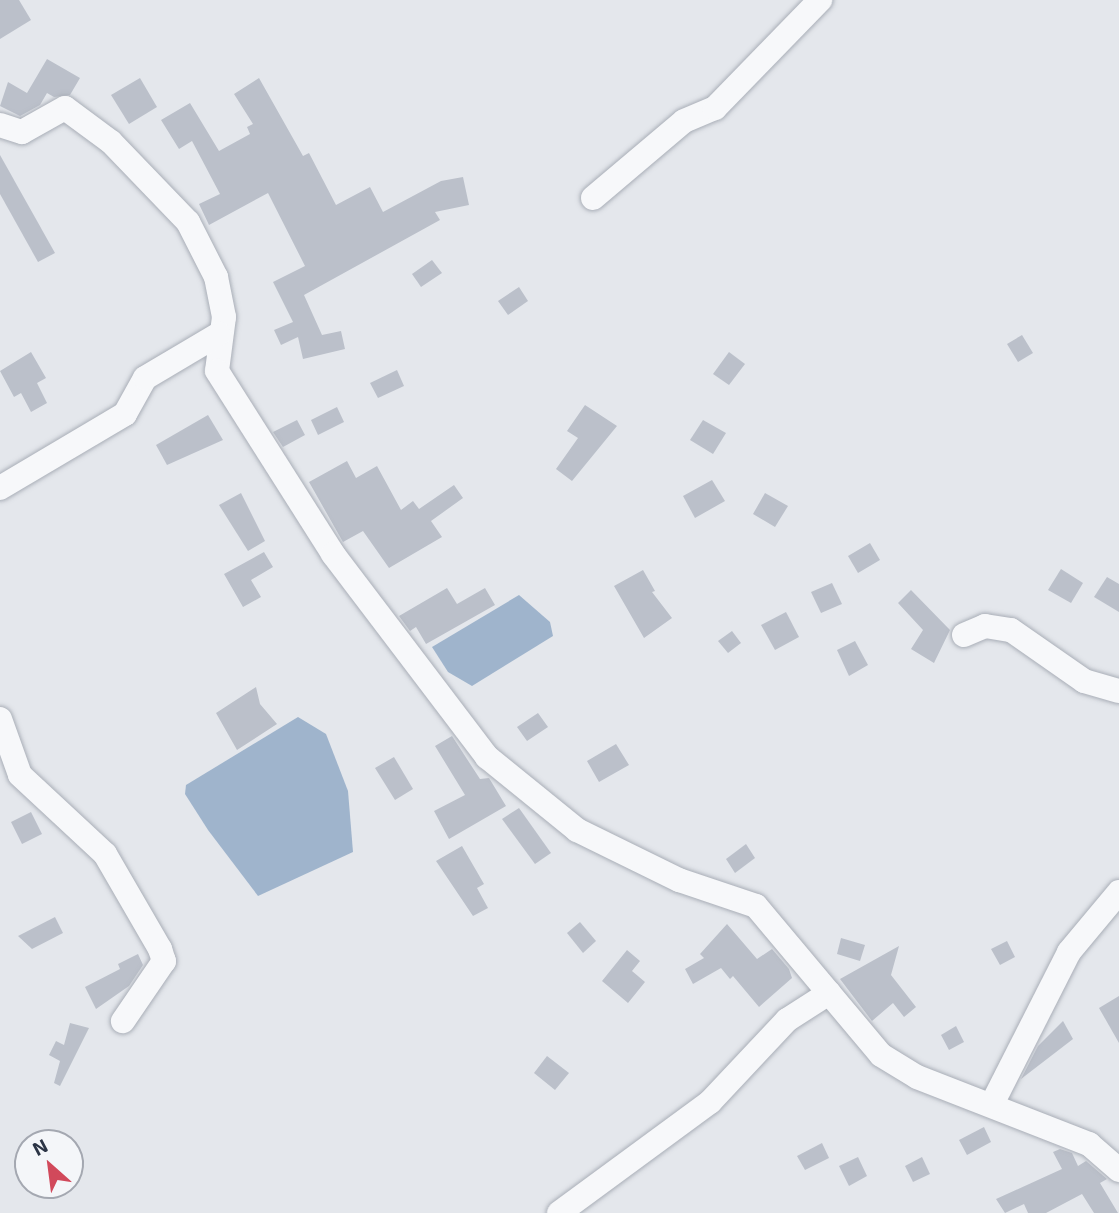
<!DOCTYPE html>
<style>
body{margin:0}
#map{position:relative;width:1119px;height:1213px;overflow:hidden;background:#e4e7ec;font-family:"Exo 2",sans-serif}
div>[style]{position:absolute}
[style*='--x']{left:calc(var(--x)*1px);top:calc(var(--y)*1px);width:calc(var(--w)*1px);rotate:calc(var(--a)*1deg)}
.water>*{inset:0;background:#9fb4cc}
.building>*{inset:0;background:#bbc0ca}
.roads{filter:drop-shadow(0 0 2px #a9aeb7) drop-shadow(0 0 2px #a9aeb7)}
.minor>*{height:24px;margin:-12px;padding:0 12px;transform-origin:12px;border-radius:12px;background:#f7f8fa}
span{translate:-50% -50%;white-space:nowrap;text-align:center;line-height:1.15;-webkit-text-stroke:7px #f4f6f9;paint-order:stroke}
.north{position:absolute;left:14px;top:1129px;width:70px;height:70px;box-sizing:border-box;background:#f4f6f9;border:2px solid #a4a8b1;border-radius:50%;rotate:332deg;font-size:19px;font-weight:700;line-height:28px;text-align:center;color:#2b3445}
.north::after{content:'';display:block;margin:auto;width:24px;height:32px;background:#d1495b;clip-path:polygon(50% 0,100% 100%,50% 72%,0 100%)}
</style>
<div id="map">
<div class="water">
<i style="clip-path:polygon(519px 595px,550px 622px,553px 636px,472px 686px,448px 672px,432px 647px)"></i>
<i style="clip-path:polygon(298px 717px,326px 734px,348px 791px,353px 852px,258px 896px,208px 830px,185px 794px,186px 785px)"></i>
</div>
<div class="building">
<i style="clip-path:polygon(0 0,19px 0,31px 20px,0 39px)"></i>
<i style="clip-path:polygon(47px 59px,80px 78px,70px 95px,54px 97px,47px 93px,40px 105px,20px 116px,0 106px,8px 82px,27px 93px)"></i>
<i style="clip-path:polygon(140px 78px,157px 107px,129px 124px,111px 95px)"></i>
<i style="clip-path:polygon(259px 78px,303px 156px,309px 153px,336px 205px,370px 187px,383px 212px,441px 181px,463px 177px,469px 205px,435px 212px,440px 220px,304px 295px,322px 335px,341px 331px,345px 349px,303px 359px,298px 337px,281px 345px,274px 330px,293px 322px,273px 282px,305px 266px,268px 193px,209px 225px,199px 204px,220px 194px,192px 141px,179px 149px,161px 120px,190px 103px,219px 151px,250px 134px,247px 127px,253px 124px,234px 94px)"></i>
<i style="clip-path:polygon(0 155px,55px 253px,38px 262px,0 194px)"></i>
<i style="clip-path:polygon(432px 260px,442px 273px,421px 287px,412px 274px)"></i>
<i style="clip-path:polygon(519px 287px,528px 301px,508px 315px,498px 301px)"></i>
<i style="clip-path:polygon(1022px 335px,1033px 353px,1018px 362px,1007px 344px)"></i>
<i style="clip-path:polygon(31px 352px,46px 378px,37px 383px,47px 403px,31px 412px,21px 393px,14px 397px,0 371px)"></i>
<i style="clip-path:polygon(729px 352px,745px 364px,729px 385px,713px 374px)"></i>
<i style="clip-path:polygon(397px 370px,404px 386px,378px 398px,370px 383px)"></i>
<i style="clip-path:polygon(585px 405px,617px 426px,572px 481px,556px 469px,578px 438px,567px 431px)"></i>
<i style="clip-path:polygon(337px 407px,344px 422px,318px 435px,311px 420px)"></i>
<i style="clip-path:polygon(208px 415px,223px 440px,167px 465px,156px 445px)"></i>
<i style="clip-path:polygon(297px 420px,305px 435px,283px 447px,273px 432px)"></i>
<i style="clip-path:polygon(703px 420px,726px 433px,713px 454px,690px 440px)"></i>
<i style="clip-path:polygon(347px 461px,356px 478px,377px 466px,401px 510px,413px 501px,419px 509px,454px 485px,463px 498px,431px 521px,442px 537px,389px 568px,363px 531px,343px 542px,309px 482px)"></i>
<i style="clip-path:polygon(712px 480px,725px 501px,695px 518px,683px 496px)"></i>
<i style="clip-path:polygon(241px 493px,265px 541px,248px 551px,219px 505px)"></i>
<i style="clip-path:polygon(765px 493px,788px 506px,775px 527px,753px 514px)"></i>
<i style="clip-path:polygon(870px 543px,880px 560px,858px 573px,848px 556px)"></i>
<i style="clip-path:polygon(264px 552px,273px 567px,251px 580px,261px 597px,243px 607px,224px 574px)"></i>
<i style="clip-path:polygon(1061px 569px,1083px 583px,1071px 603px,1048px 590px)"></i>
<i style="clip-path:polygon(643px 570px,655px 591px,652px 592px,672px 618px,644px 638px,614px 586px)"></i>
<i style="clip-path:polygon(1107px 577px,1119px 584px,1119px 612px,1094px 597px)"></i>
<i style="clip-path:polygon(832px 583px,842px 604px,821px 613px,811px 592px)"></i>
<i style="clip-path:polygon(447px 588px,457px 604px,485px 588px,495px 605px,426px 644px,416px 627px,410px 631px,399px 616px)"></i>
<i style="clip-path:polygon(911px 590px,950px 630px,934px 663px,911px 649px,923px 630px,898px 603px)"></i>
<i style="clip-path:polygon(786px 612px,799px 637px,775px 650px,761px 625px)"></i>
<i style="clip-path:polygon(732px 631px,741px 643px,728px 653px,718px 641px)"></i>
<i style="clip-path:polygon(855px 641px,868px 665px,849px 676px,837px 650px)"></i>
<i style="clip-path:polygon(256px 687px,260px 704px,277px 724px,237px 750px,216px 713px)"></i>
<i style="clip-path:polygon(538px 713px,548px 727px,527px 741px,517px 727px)"></i>
<i style="clip-path:polygon(452px 736px,480px 779px,489px 778px,506px 806px,449px 839px,434px 811px,465px 795px,435px 746px)"></i>
<i style="clip-path:polygon(616px 744px,629px 765px,599px 782px,587px 761px)"></i>
<i style="clip-path:polygon(394px 757px,413px 789px,395px 800px,375px 768px)"></i>
<i style="clip-path:polygon(519px 808px,551px 853px,535px 864px,502px 819px)"></i>
<i style="clip-path:polygon(31px 812px,42px 834px,22px 844px,11px 822px)"></i>
<i style="clip-path:polygon(746px 844px,755px 858px,735px 873px,726px 859px)"></i>
<i style="clip-path:polygon(462px 846px,484px 884px,477px 888px,488px 908px,473px 916px,436px 861px)"></i>
<i style="clip-path:polygon(55px 917px,63px 933px,32px 949px,18px 936px)"></i>
<i style="clip-path:polygon(580px 922px,596px 941px,583px 953px,567px 933px)"></i>
<i style="clip-path:polygon(727px 924px,757px 959px,772px 949px,789px 969px,792px 978px,759px 1007px,733px 976px,730px 979px,721px 968px,693px 984px,685px 969px,704px 958px,700px 954px)"></i>
<i style="clip-path:polygon(841px 938px,865px 945px,860px 961px,837px 954px)"></i>
<i style="clip-path:polygon(1007px 941px,1015px 957px,1000px 965px,991px 949px)"></i>
<i style="clip-path:polygon(899px 946px,891px 975px,916px 1007px,904px 1017px,893px 1003px,872px 1021px,840px 979px)"></i>
<i style="clip-path:polygon(627px 950px,640px 961px,632px 971px,645px 982px,628px 1003px,602px 981px)"></i>
<i style="clip-path:polygon(138px 954px,143px 965px,129px 986px,96px 1009px,85px 987px,120px 969px,118px 964px)"></i>
<i style="clip-path:polygon(1119px 996px,1119px 1043px,1099px 1008px)"></i>
<i style="clip-path:polygon(1063px 1021px,1073px 1039px,1021px 1079px,1038px 1046px)"></i>
<i style="clip-path:polygon(70px 1023px,89px 1028px,60px 1086px,54px 1083px,60px 1061px,49px 1055px,56px 1041px,64px 1045px)"></i>
<i style="clip-path:polygon(956px 1026px,964px 1042px,949px 1050px,941px 1035px)"></i>
<i style="clip-path:polygon(547px 1056px,569px 1073px,555px 1090px,534px 1073px)"></i>
<i style="clip-path:polygon(984px 1127px,991px 1142px,967px 1155px,959px 1140px)"></i>
<i style="clip-path:polygon(822px 1143px,829px 1158px,805px 1170px,797px 1156px)"></i>
<i style="clip-path:polygon(1060px 1149px,1072px 1153px,1078px 1166px,1086px 1161px,1107px 1179px,1100px 1183px,1118px 1213px,1094px 1213px,1082px 1194px,1046px 1213px,1028px 1213px,1024px 1204px,1005px 1213px,996px 1199px,1062px 1169px,1053px 1152px)"></i>
<i style="clip-path:polygon(858px 1157px,867px 1176px,849px 1186px,839px 1166px)"></i>
<i style="clip-path:polygon(922px 1157px,930px 1174px,913px 1182px,905px 1166px)"></i>
</div>
<div class="roads">
<div class="minor">
<i style="--x:0;--y:125;--w:23;--a:18"></i>
<i style="--x:22;--y:132;--w:49;--a:-29.2"></i>
<i style="--x:65;--y:108;--w:57;--a:36.5"></i>
<i style="--x:111;--y:142;--w:111;--a:46.1"></i>
<i style="--x:188;--y:222;--w:62;--a:63"></i>
<i style="--x:216;--y:277;--w:41;--a:78.7"></i>
<i style="--x:224;--y:317;--w:54;--a:97.4"></i>
<i style="--x:217;--y:371;--w:217;--a:57.6"></i>
<i style="--x:333;--y:554;--w:255;--a:52.8"></i>
<i style="--x:487;--y:757;--w:116;--a:39"></i>
<i style="--x:577;--y:830;--w:114;--a:26.1"></i>
<i style="--x:679;--y:880;--w:81;--a:18.7"></i>
<i style="--x:756;--y:906;--w:194;--a:50"></i>
<i style="--x:881;--y:1055;--w:42;--a:31.4"></i>
<i style="--x:917;--y:1077;--w:185;--a:21.3"></i>
<i style="--x:1089;--y:1144;--w:40;--a:41"></i>
<i style="--x:593;--y:198;--w:119;--a:-40.2"></i>
<i style="--x:684;--y:121;--w:34;--a:-23"></i>
<i style="--x:715;--y:108;--w:151;--a:-45.8"></i>
<i style="--x:0;--y:488;--w:145;--a:-30.6"></i>
<i style="--x:125;--y:414;--w:41;--a:-60.9"></i>
<i style="--x:145;--y:378;--w:86;--a:-30.7"></i>
<i style="--x:964;--y:635;--w:23;--a:-23"></i>
<i style="--x:985;--y:626;--w:26;--a:9"></i>
<i style="--x:1011;--y:630;--w:89;--a:34.9"></i>
<i style="--x:1084;--y:681;--w:36;--a:16"></i>
<i style="--x:0;--y:719;--w:59;--a:70.3"></i>
<i style="--x:20;--y:775;--w:116;--a:42.9"></i>
<i style="--x:105;--y:854;--w:110;--a:59.9"></i>
<i style="--x:160;--y:949;--w:13;--a:72"></i>
<i style="--x:164;--y:961;--w:73;--a:124.3"></i>
<i style="--x:992;--y:1104;--w:170;--a:-63.1"></i>
<i style="--x:1069;--y:952;--w:78;--a:-50.2"></i>
<i style="--x:559;--y:1213;--w:187;--a:-36.3"></i>
<i style="--x:710;--y:1102;--w:112;--a:-46.8"></i>
<i style="--x:787;--y:1020;--w:50;--a:-32.7"></i>
</div>
</div>
<div class="north">N</div>
</div>
